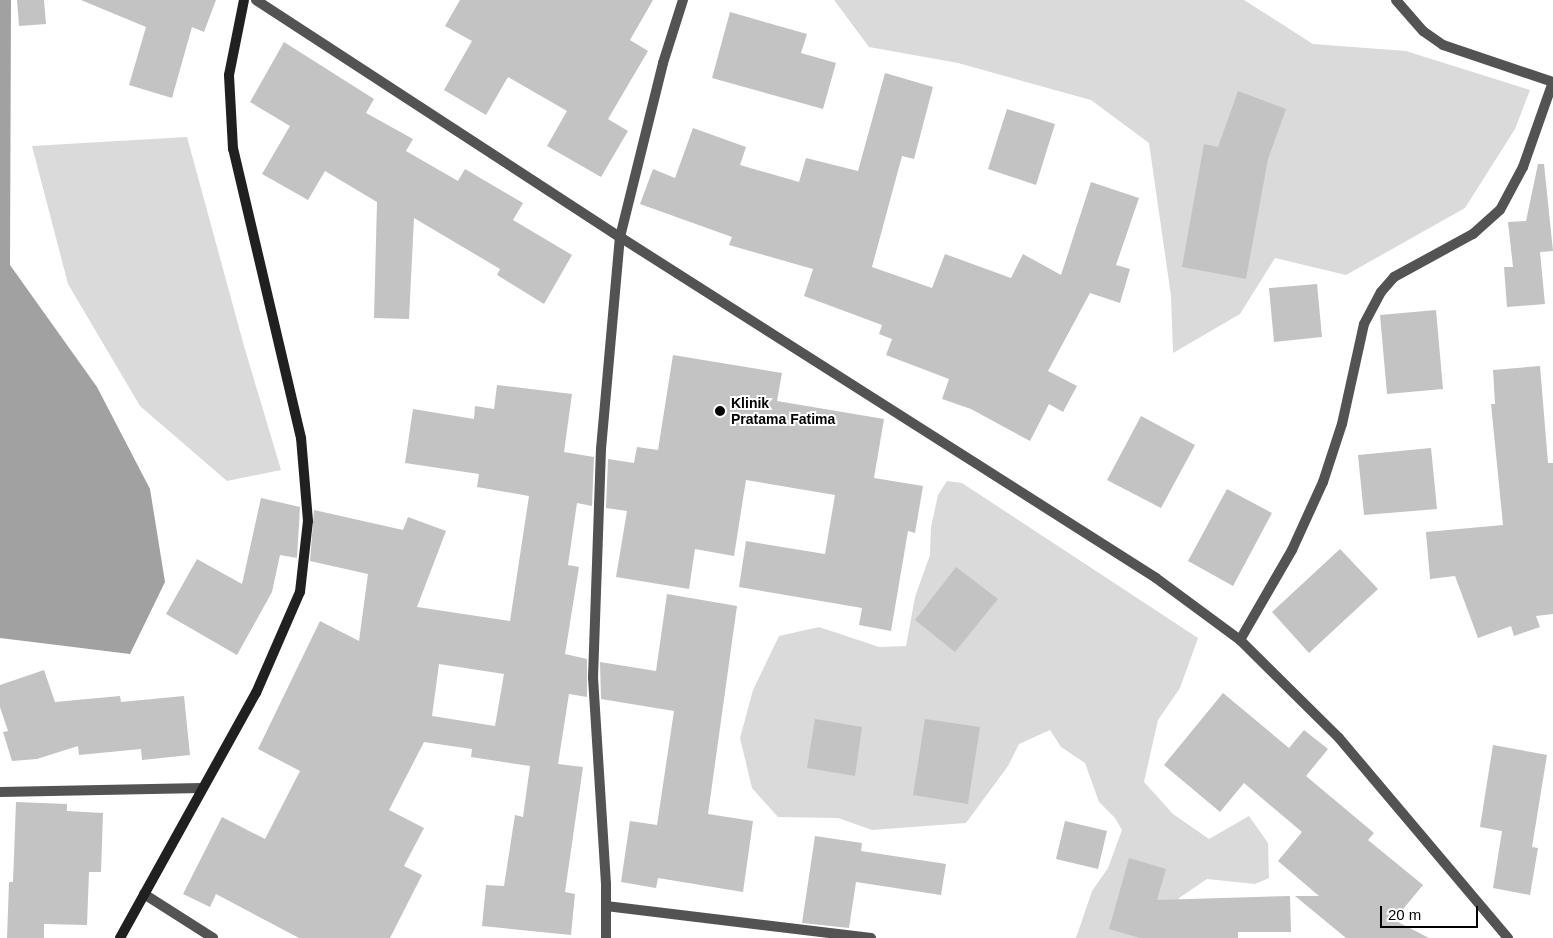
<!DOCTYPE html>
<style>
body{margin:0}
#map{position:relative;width:1553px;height:938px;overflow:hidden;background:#fff;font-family:Helvetica,sans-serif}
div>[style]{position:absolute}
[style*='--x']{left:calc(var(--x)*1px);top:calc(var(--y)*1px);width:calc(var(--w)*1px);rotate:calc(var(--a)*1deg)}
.green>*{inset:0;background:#dadada}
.water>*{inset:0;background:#a1a1a1}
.building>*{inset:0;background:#c3c3c3}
.street>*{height:10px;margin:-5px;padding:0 5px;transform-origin:5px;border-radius:5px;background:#535353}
.secondary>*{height:10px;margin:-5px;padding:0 5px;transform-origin:5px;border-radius:5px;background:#202020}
.dots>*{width:14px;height:14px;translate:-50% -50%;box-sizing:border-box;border:2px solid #fff;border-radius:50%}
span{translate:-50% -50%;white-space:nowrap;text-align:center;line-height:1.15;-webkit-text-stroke:4px #fff;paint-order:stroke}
.poi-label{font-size:14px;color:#000;font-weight:700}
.left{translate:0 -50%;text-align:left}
.scale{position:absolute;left:1380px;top:906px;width:98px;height:22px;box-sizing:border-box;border:2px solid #000;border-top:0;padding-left:6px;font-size:15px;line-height:18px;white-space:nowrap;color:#000;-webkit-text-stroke:4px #fff;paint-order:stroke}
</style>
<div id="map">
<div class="green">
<i style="clip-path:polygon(834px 0,1244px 0,1313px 44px,1406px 51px,1530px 90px,1515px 129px,1465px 208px,1346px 275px,1275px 258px,1240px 314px,1173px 353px,1171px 296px,1149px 143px,1091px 100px,958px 63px,869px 47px)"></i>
<i style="clip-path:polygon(187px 137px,244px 346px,281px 470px,227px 481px,140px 406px,68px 284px,32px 146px)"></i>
<i style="clip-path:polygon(947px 481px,962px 483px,1198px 638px,1180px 688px,1158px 720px,1144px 782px,1173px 814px,1209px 839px,1249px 816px,1268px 843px,1269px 878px,1255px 884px,1207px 879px,1179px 898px,1175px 938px,1076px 938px,1092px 891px,1108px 868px,1122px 830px,1115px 818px,1099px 802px,1085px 763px,1061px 747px,1050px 730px,1019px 744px,1008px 766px,966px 823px,872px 830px,838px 818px,778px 817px,752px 788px,740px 738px,753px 690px,779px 636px,819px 627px,879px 647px,906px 646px,915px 597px,930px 555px,931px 527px,938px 495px)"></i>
</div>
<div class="water">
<i style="clip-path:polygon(0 0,11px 0,10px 265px,97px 387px,150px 489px,165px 582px,130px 654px,0 638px)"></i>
</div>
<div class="building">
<i style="clip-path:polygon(17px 0,44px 0,46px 24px,19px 26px)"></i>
<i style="clip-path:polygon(81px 0,216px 0,204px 32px,192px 27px,172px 98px,129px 85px,146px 27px)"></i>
<i style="clip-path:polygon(460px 0,653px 0,630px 40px,648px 51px,608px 119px,628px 131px,601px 177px,547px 146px,567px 111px,508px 77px,486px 115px,444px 90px,472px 41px,445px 26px)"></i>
<i style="clip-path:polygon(730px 12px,807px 34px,801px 53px,836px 63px,823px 109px,712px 78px)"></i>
<i style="clip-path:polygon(284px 42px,374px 99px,366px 113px,413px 139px,406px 151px,458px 181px,465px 169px,523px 203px,513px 220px,572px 255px,544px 304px,497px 275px,500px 269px,414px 218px,409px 319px,374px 318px,377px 202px,325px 171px,308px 200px,262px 174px,290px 126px,250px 102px)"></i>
<i style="clip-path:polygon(885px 73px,933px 87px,914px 159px,902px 156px,872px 267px,932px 288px,945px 254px,1011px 278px,1023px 254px,1061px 275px,1091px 182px,1139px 198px,1116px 265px,1130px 269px,1120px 303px,1090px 293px,1048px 371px,1077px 386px,1063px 412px,1049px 404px,1030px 441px,971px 409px,942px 399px,949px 379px,886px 355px,892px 339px,879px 334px,882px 325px,804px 296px,813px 269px,729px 245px,732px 237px,640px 204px,653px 169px,675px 178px,693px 128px,746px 147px,740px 165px,799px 182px,806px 158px,858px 171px)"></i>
<i style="clip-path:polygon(1238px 91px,1286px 109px,1268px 159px,1246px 279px,1182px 267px,1204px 144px,1218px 147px)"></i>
<i style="clip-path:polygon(1007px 109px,1055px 124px,1036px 185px,988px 169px)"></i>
<i style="clip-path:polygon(1538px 164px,1544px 164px,1553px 251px,1540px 252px,1545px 304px,1507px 307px,1504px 267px,1513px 267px,1508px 222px,1526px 221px)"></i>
<i style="clip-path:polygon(1317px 284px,1322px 337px,1274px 342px,1269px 288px)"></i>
<i style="clip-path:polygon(1436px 310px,1443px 389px,1387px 394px,1380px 315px)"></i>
<i style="clip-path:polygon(673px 355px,782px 373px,777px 401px,884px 419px,874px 478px,923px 486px,915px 533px,908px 531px,891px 631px,859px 625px,862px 608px,739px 587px,746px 541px,825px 554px,835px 495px,746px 480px,734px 556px,695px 549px,689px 589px,616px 577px,627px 511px,606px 508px,608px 459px,634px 463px,637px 447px,658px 450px)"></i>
<i style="clip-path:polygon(1540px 366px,1548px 463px,1553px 463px,1553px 614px,1536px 616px,1540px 627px,1514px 636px,1511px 626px,1478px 638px,1455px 576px,1430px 579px,1426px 532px,1503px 525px,1491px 404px,1495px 404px,1493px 370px)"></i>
<i style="clip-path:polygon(evenodd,497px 385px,572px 394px,564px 452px,594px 457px,592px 506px,577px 503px,568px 565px,579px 567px,565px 654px,587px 659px,587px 697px,569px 694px,558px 764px,583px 767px,565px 892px,575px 894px,571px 935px,482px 926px,486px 885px,504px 886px,515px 815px,523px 817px,530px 766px,471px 757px,472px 749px,424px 742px,389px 810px,424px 828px,404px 866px,422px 875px,390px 938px,299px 938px,216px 894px,210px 907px,183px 894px,222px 817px,265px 839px,300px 771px,258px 749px,320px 621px,359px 641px,368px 574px,310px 561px,314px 510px,403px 530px,408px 517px,446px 531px,417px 607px,510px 621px,529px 496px,477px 487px,479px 474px,405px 463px,413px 409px,474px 419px,475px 406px,494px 409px,497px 385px,439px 664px,504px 674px,495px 726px,432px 716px,439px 664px)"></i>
<i style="clip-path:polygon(1141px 416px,1195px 445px,1161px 508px,1107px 480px)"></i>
<i style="clip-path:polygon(1431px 448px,1437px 509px,1364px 515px,1358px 455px)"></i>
<i style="clip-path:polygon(1227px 489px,1272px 513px,1233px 586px,1188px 561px)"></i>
<i style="clip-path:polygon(261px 498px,300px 507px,297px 558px,280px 555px,272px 592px,237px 655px,166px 614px,197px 559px,242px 584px)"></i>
<i style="clip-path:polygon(1340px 549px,1378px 589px,1309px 653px,1272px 612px)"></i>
<i style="clip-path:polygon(956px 567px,998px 599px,955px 652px,915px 620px)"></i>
<i style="clip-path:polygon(667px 594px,737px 606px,708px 814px,753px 821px,743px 892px,658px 878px,656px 888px,621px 882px,630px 821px,657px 825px,674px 711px,601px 699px,600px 662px,656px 671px)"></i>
<i style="clip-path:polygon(44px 670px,55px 702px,120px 696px,121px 702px,184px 696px,190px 755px,142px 760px,141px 749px,79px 755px,78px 746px,37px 759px,12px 761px,3px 732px,8px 731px,0 707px,0 685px)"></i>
<i style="clip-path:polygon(1223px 693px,1289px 748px,1304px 730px,1328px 749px,1306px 776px,1374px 833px,1368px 840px,1423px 885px,1394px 920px,1429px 938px,1346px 938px,1295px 896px,1319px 896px,1278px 861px,1302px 832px,1244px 783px,1220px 812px,1164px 765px)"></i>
<i style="clip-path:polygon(815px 719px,862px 727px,855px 776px,807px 768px)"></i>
<i style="clip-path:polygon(925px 719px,980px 727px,968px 804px,913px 795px)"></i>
<i style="clip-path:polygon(1493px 745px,1547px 755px,1532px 847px,1538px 848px,1530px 895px,1493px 888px,1502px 831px,1480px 827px)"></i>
<i style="clip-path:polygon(16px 802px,67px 804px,67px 811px,103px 813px,101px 872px,89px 872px,87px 925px,44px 924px,44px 938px,7px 938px,9px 882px,13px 882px)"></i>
<i style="clip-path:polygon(1065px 821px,1107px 831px,1098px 869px,1056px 859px)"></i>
<i style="clip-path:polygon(815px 836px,862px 843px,861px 851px,946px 864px,941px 895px,856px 882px,849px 928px,802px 923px)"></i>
<i style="clip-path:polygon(1129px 858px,1166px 869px,1157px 900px,1290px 896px,1291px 932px,1238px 932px,1238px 938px,1140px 938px,1109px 929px)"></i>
</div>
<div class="street">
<i style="--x:256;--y:0;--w:434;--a:33.1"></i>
<i style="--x:620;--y:237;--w:635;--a:32.46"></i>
<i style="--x:1156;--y:578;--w:104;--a:36.4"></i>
<i style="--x:1240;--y:640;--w:139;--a:44.7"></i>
<i style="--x:1339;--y:738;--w:262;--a:49.8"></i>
<i style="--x:1240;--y:640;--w:104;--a:-60"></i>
<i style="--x:1292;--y:550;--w:75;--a:-65.5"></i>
<i style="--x:1323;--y:482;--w:61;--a:-71.9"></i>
<i style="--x:1342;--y:424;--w:102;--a:-77.6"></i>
<i style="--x:1364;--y:324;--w:36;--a:-62"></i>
<i style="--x:1381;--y:292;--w:20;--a:-49"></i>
<i style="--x:1394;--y:277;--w:90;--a:-28.6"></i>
<i style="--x:1473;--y:234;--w:36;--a:-42"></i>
<i style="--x:1500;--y:210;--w:49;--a:-61.9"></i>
<i style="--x:1523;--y:167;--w:90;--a:-70.6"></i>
<i style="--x:1553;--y:82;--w:116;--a:-161.4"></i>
<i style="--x:1443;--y:45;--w:24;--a:-145"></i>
<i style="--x:1423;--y:31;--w:41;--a:-131.1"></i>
<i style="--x:0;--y:792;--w:202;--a:-1.1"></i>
<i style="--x:144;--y:894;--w:82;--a:32.5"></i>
<i style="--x:606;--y:906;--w:267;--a:6.9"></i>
<i style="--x:606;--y:938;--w:54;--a:-90"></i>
<i style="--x:606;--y:884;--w:206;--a:-93.6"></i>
<i style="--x:593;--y:678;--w:229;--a:-88"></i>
<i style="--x:601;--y:449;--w:213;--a:-84.9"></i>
<i style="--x:620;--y:237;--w:179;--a:-76.1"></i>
<i style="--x:663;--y:63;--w:66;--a:-72.4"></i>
</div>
<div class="secondary">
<i style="--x:120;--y:938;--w:280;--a:-61"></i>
<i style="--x:256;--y:693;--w:110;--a:-66.5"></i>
<i style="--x:300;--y:592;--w:71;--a:-83.6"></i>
<i style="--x:308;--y:521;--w:83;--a:-94.8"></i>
<i style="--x:301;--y:438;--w:297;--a:-103.2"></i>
<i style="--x:233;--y:149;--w:74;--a:-93.1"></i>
<i style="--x:229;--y:75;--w:76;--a:-78.7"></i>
</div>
<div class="dots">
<i style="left:720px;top:411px;background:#000"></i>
</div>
<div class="poi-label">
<span class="left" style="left:731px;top:411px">Klinik<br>Pratama Fatima</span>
</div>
<div class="scale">20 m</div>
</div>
